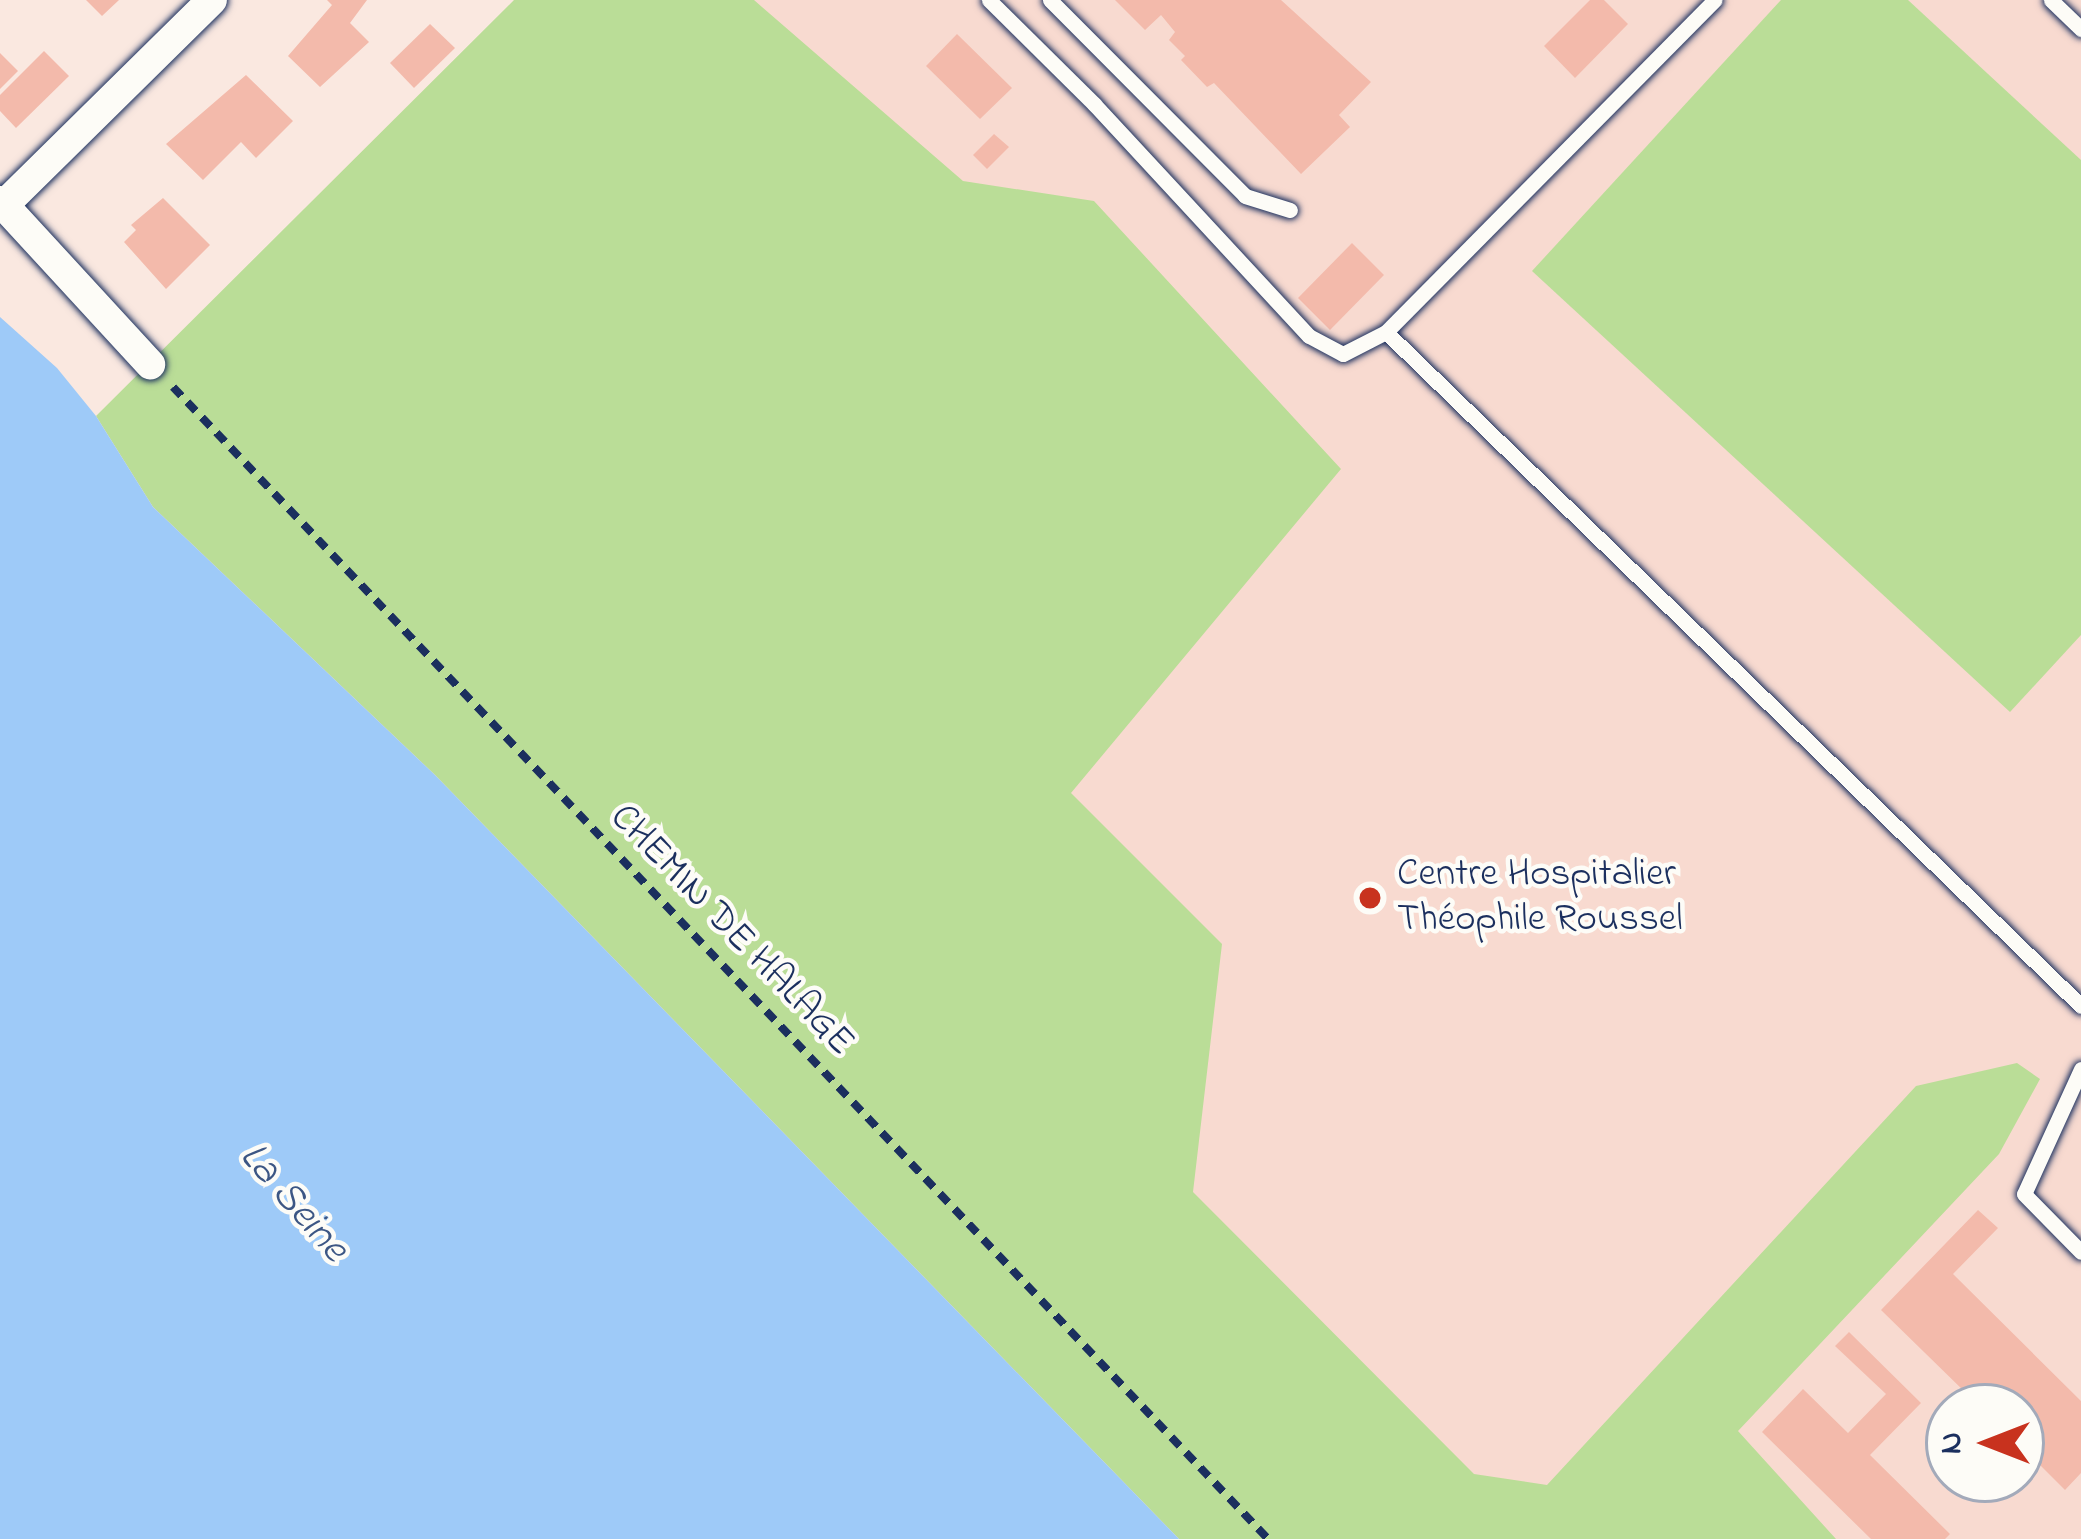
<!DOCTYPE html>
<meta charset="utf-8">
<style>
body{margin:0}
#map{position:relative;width:2081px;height:1539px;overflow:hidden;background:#fae8e0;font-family:"Indie Flower",sans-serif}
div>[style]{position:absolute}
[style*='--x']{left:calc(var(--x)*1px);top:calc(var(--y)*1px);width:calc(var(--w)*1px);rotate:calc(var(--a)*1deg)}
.built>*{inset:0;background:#f8dad0}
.green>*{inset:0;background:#badd97}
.water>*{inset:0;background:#9ecaf8}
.building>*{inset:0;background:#f3baab}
.path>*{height:8px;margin-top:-4px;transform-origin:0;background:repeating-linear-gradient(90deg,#1b2f5e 0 12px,transparent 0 21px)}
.roads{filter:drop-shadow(0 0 3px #1b2f5e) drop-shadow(0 0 3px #1b2f5e)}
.lane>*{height:15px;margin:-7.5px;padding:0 7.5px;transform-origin:7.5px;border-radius:7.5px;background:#fdfcf7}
.street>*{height:30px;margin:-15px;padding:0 15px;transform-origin:15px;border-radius:15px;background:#fdfcf7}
.dots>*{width:33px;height:33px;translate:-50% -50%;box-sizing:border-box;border:6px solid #fdfcf7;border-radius:50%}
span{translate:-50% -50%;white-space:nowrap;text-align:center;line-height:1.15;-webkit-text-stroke:9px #fdfcf7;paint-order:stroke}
.poi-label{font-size:39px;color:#1b2f5e}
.left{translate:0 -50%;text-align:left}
.street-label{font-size:39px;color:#1b2f5e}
.water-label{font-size:42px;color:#3c5684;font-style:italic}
.north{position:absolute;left:1925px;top:1383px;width:120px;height:120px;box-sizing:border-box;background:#fdfcf7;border:3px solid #a3aaba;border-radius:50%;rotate:270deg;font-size:33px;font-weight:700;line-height:48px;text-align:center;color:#1b2f5e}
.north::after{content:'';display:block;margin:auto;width:42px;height:54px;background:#c8321e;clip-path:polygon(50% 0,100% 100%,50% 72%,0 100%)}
</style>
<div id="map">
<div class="built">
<i style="clip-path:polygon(evenodd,514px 0,2081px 0,2081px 1539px,1268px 1539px,514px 0,1949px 1407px,2021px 1407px,2021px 1479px,1949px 1479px,1949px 1407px)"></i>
</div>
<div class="green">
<i style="clip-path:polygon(514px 0,754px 0,963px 181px,1094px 201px,1341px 469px,1071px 793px,1222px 944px,1193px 1192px,1474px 1474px,1547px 1485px,1916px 1086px,2017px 1063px,2040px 1079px,1999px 1154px,1738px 1431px,1836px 1539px,1179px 1539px,435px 775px,153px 507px,96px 416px)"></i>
<i style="clip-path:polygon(1781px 0,1908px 0,2081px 160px,2081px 635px,2010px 712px,1532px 271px)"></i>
</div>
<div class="water">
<i style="clip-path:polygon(0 317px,57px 368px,96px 416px,153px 507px,435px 775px,1179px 1539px,0 1539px)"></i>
</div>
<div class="building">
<i style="clip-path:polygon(86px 0,119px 0,102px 16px)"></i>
<i style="clip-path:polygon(327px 0,367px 0,350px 23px,369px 42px,320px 87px,288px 56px,332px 5px)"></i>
<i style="clip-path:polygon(1115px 0,1281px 0,1371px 82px,1339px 115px,1350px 127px,1301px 174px,1214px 83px,1207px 87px,1181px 60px,1185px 56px,1169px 40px,1175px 32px,1161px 15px,1145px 30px)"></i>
<i style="clip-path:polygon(1590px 0,1604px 0,1628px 24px,1575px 78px,1544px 46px)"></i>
<i style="clip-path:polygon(430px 24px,455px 48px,414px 88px,390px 63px)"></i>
<i style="clip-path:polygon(957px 34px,1012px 88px,980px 119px,926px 66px)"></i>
<i style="clip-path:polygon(44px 51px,69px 76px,16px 128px,0 111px,0 95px)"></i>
<i style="clip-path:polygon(0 53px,18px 71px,0 89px)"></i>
<i style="clip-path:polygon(246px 75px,293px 121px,256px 158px,241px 142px,203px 180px,166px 144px)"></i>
<i style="clip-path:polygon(994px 134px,1009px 147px,987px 169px,973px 155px)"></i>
<i style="clip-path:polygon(163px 198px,210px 245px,166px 289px,124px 242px,136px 230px,131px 225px)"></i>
<i style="clip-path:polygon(1352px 243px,1384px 275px,1330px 330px,1298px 298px)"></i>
<i style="clip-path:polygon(1978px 1210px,1998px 1228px,1953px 1274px,2081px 1401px,2081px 1473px,2065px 1490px,2021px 1446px,2021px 1407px,1961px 1407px,1967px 1394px,1881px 1310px)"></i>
<i style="clip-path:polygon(1849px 1332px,1921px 1403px,1870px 1455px,1950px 1534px,1945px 1539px,1871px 1539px,1762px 1432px,1803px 1389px,1848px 1433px,1886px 1394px,1835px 1346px)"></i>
</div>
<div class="path">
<i style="--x:173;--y:387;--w:1589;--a:46.45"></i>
</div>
<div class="roads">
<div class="lane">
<i style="--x:989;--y:0;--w:148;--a:44.7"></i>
<i style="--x:1094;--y:104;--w:316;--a:47.2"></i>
<i style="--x:1309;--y:336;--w:38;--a:28"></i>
<i style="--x:1343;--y:354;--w:48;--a:-27.1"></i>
<i style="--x:1386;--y:332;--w:467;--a:-45.3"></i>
<i style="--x:1050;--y:0;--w:276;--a:45.1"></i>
<i style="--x:1245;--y:196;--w:47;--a:17.3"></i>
<i style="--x:2051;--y:0;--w:42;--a:44"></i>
<i style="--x:1386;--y:332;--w:968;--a:44.12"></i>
<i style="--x:2081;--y:1069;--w:137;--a:114.5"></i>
<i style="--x:2024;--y:1194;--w:81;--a:45.5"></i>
</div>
<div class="street">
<i style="--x:0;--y:201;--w:222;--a:47.4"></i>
<i style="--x:4;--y:205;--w:292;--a:-44.6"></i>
</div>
</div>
<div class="dots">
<i style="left:1370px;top:898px;background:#c8321e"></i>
</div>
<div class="poi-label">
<span class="left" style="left:1397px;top:898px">Centre Hospitalier<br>Théophile Roussel</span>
</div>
<div class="street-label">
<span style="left:731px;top:931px;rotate:46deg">CHEMIN DE HALAGE</span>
</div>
<div class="water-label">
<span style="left:293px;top:1203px;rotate:49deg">La Seine</span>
</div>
<div class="north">N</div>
</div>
